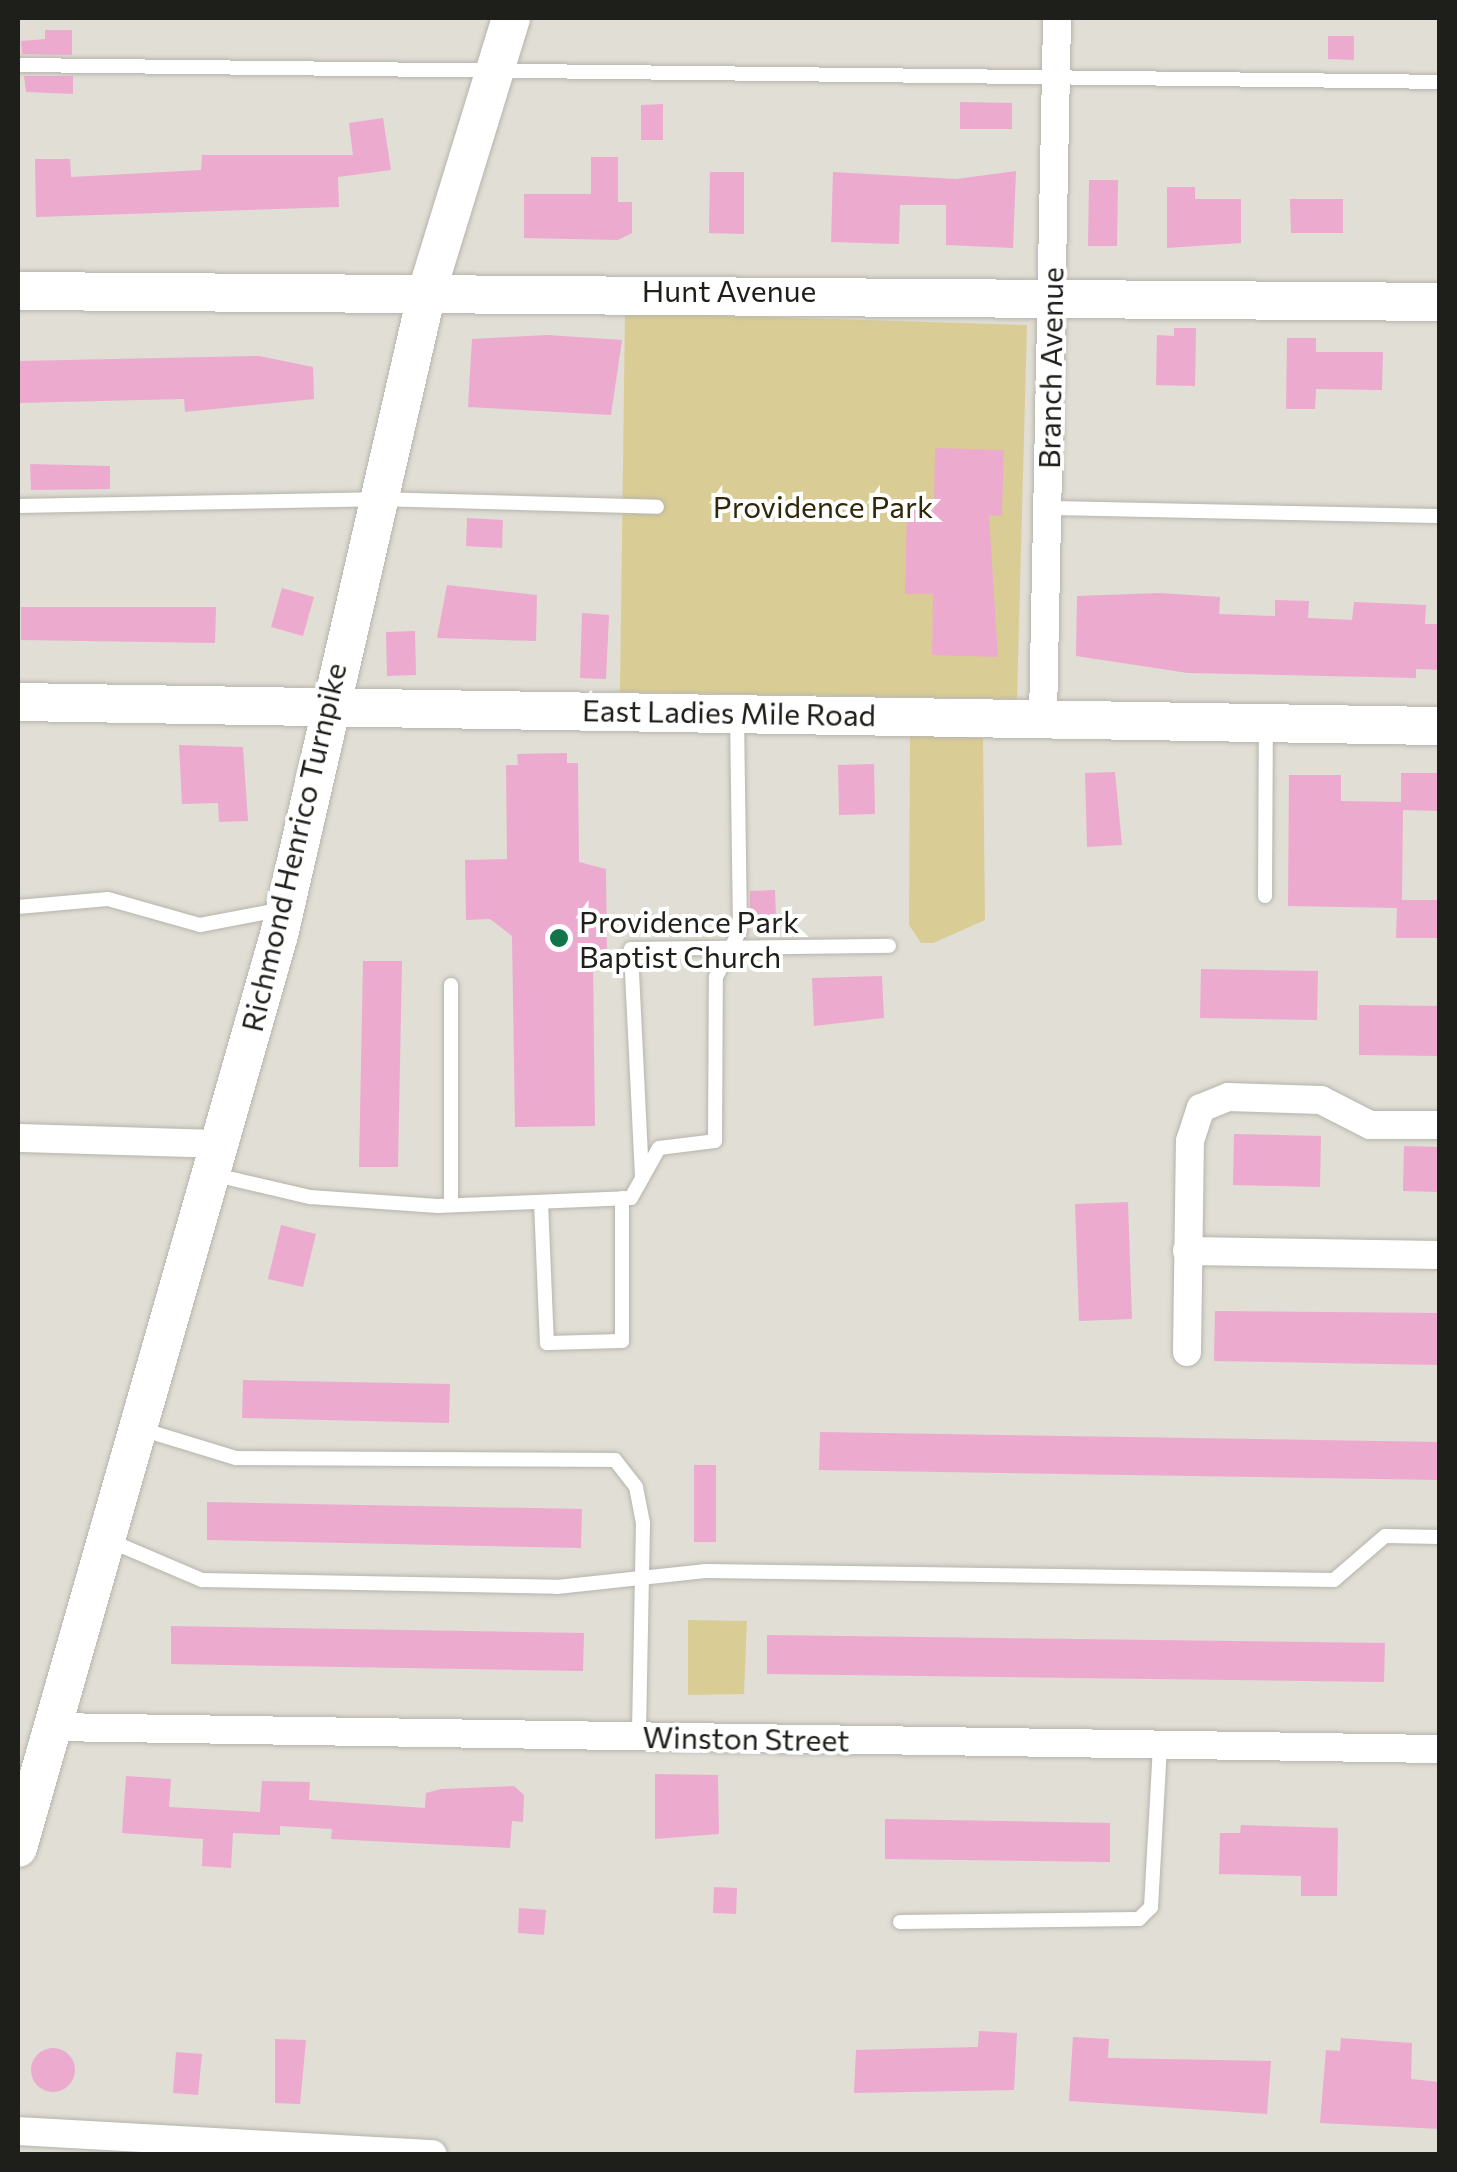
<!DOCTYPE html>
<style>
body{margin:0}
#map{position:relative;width:1457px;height:2172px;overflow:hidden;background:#e0ded5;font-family:Commissioner,sans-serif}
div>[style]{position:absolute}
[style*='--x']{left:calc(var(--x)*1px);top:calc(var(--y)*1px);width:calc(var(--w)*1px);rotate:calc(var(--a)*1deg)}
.green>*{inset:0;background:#d9cd95}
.building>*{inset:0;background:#ecaacf}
.round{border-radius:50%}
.roads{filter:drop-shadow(0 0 2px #b6b4ab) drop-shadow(0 0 2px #b6b4ab)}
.lane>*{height:14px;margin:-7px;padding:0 7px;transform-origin:7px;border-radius:7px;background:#fff}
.street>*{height:28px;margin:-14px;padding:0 14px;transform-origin:14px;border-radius:14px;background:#fff}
.secondary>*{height:38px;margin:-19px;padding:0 19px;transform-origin:19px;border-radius:19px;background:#fff}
.dots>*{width:28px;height:28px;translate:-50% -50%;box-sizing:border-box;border:5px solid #fff;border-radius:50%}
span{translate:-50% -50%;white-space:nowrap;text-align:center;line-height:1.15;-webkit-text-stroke:8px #fff;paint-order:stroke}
.street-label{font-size:30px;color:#1e1e1a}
.park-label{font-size:30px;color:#302909}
.poi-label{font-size:30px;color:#1e1e1a}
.left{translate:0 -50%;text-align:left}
.frame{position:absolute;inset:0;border:20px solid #1e1e1a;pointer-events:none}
</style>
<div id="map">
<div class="green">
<i style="clip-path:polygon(625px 313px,1027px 325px,1017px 699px,620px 692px)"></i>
<i style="clip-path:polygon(910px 736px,983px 738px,985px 920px,933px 943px,921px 943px,909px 925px)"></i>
<i style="clip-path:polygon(688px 1620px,747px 1621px,744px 1694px,688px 1695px)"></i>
</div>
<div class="building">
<i style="clip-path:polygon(45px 30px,72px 30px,72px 55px,22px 54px,21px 41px,45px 39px)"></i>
<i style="clip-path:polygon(1328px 36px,1354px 36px,1354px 60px,1328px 59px)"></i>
<i style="clip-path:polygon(24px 76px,73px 76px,73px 94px,26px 92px)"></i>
<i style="clip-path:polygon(960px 102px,1012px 103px,1012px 129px,960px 129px)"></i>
<i style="clip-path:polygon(663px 104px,663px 140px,641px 140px,641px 105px)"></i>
<i style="clip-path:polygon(383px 118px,391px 170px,338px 177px,339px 207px,36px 217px,35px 159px,70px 159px,71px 177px,201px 170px,202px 155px,353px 155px,349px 123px)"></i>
<i style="clip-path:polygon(591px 157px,618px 157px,618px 202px,632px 202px,632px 233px,618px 240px,524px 238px,524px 194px,591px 194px)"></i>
<i style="clip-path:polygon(1016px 171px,1013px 248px,946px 245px,946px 205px,900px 205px,899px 244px,831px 242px,833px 172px,956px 179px)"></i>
<i style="clip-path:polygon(710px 172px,744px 172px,744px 234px,709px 233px)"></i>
<i style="clip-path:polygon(1089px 180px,1118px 180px,1117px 246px,1088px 246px)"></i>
<i style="clip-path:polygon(1167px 187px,1195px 187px,1195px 199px,1241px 199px,1241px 243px,1167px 248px)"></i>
<i style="clip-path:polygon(1290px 199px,1343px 199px,1343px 233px,1291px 233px)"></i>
<i style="clip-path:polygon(1174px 328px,1196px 328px,1195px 386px,1156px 385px,1157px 335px,1174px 336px)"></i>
<i style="clip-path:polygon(547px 335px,622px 340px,611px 415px,468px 407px,472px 339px)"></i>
<i style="clip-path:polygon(1287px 338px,1316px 338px,1316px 352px,1383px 352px,1382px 390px,1316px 389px,1315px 409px,1286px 409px)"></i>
<i style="clip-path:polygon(259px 356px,313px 367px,314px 399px,185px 412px,184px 399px,18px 403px,18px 361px)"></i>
<i style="clip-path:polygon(935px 448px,1004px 450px,1002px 516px,989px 515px,998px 657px,932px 655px,933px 594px,905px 594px,907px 510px,934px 511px)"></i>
<i style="clip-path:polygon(30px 464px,110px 466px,110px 489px,31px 490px)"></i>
<i style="clip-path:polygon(467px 518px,503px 520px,502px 548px,466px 546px)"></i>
<i style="clip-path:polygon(447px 585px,537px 595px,536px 641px,437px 638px)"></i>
<i style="clip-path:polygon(282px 588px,314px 597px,303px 636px,271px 627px)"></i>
<i style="clip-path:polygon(1160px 593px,1220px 597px,1219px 614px,1275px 616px,1275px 600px,1309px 601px,1308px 618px,1352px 620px,1354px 602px,1426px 605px,1425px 624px,1440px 624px,1440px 670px,1416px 669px,1416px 678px,1188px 673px,1076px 656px,1077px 596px)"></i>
<i style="clip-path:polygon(21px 607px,216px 607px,215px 643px,21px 640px)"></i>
<i style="clip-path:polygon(582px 613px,609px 615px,606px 679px,580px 678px)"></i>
<i style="clip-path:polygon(415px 631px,416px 675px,387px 676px,386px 632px)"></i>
<i style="clip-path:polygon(179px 745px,243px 747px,248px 821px,219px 822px,218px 803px,182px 804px)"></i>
<i style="clip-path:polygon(567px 753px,567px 763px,578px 763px,579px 862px,606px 869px,607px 959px,593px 959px,595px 1126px,515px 1127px,512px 936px,490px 919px,466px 920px,465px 860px,507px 859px,506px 765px,518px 765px,517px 754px)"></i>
<i style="clip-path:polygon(874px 764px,875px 814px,839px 815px,838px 765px)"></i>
<i style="clip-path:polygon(1115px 772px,1122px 845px,1087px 847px,1085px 773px)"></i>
<i style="clip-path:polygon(1401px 773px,1440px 773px,1440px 811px,1403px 810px,1402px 900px,1440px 900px,1440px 938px,1396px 938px,1397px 908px,1288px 906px,1289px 775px,1341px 775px,1341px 801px,1401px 802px)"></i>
<i style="clip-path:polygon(775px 890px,776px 918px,750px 918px,750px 891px)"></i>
<i style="clip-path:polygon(363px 961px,402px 961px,398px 1167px,359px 1167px)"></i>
<i style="clip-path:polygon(1201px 969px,1318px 971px,1317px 1020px,1200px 1018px)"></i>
<i style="clip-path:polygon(882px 976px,884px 1018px,814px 1026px,812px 978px)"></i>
<i style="clip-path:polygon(1359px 1005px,1440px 1006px,1440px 1056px,1359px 1055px)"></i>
<i style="clip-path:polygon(1234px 1134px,1321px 1136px,1320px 1187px,1233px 1185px)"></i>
<i style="clip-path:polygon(1404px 1146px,1440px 1147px,1440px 1192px,1403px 1191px)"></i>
<i style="clip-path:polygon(1128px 1202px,1132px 1319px,1079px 1321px,1075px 1204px)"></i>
<i style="clip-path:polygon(281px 1225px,316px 1234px,303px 1287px,268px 1279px)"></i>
<i style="clip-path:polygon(1215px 1311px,1440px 1313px,1440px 1365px,1214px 1361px)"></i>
<i style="clip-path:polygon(243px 1380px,450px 1384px,449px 1423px,242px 1418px)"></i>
<i style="clip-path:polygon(820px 1432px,1440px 1442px,1440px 1480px,819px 1470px)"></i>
<i style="clip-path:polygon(694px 1465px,716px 1465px,716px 1542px,694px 1542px)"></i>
<i style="clip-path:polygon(207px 1502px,582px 1509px,581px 1548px,207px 1540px)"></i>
<i style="clip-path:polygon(171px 1626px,584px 1633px,583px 1671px,171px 1664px)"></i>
<i style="clip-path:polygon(767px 1635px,1385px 1643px,1384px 1682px,767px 1674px)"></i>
<i style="clip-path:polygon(655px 1774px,718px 1775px,719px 1834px,655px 1839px)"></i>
<i style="clip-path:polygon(126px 1776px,171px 1779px,169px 1807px,260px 1812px,262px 1781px,310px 1782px,309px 1800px,425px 1808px,426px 1793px,441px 1789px,514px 1786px,524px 1795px,523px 1822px,512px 1821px,510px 1848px,331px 1839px,332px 1829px,280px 1826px,280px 1835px,233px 1833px,231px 1868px,202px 1866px,203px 1839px,122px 1833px)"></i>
<i style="clip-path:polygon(885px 1819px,1110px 1823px,1110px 1862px,885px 1859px)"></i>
<i style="clip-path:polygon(1241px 1825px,1338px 1828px,1337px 1896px,1301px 1896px,1301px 1876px,1219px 1874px,1220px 1833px,1240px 1833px)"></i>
<i style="clip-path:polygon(714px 1887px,737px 1888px,736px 1914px,713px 1913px)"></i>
<i style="clip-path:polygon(519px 1908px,546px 1910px,544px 1935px,518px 1933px)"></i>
<i style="clip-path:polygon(979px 2031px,1017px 2033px,1014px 2090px,854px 2093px,856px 2050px,978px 2047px)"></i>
<i style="clip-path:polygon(1073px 2037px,1109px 2039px,1108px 2058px,1271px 2061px,1267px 2114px,1069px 2101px)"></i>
<i style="clip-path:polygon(1341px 2038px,1412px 2043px,1411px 2079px,1440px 2082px,1440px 2129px,1320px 2123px,1326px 2050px,1340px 2051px)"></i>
<i style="clip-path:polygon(275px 2039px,306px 2040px,300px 2104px,275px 2103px)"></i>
<i class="round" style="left:31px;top:2048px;width:44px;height:44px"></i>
<i style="clip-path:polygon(176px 2052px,202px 2054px,198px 2095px,173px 2093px)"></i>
</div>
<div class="roads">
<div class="lane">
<i style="--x:18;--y:65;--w:1422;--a:0.68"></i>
<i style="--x:18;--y:506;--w:358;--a:-1.1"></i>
<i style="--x:376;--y:499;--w:281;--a:1.6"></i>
<i style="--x:1048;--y:508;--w:392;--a:1.2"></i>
<i style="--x:1265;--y:896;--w:169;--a:-89.7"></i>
<i style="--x:18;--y:907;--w:90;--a:-5.1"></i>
<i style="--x:108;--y:899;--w:96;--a:15.8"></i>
<i style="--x:200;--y:925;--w:86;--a:-10.8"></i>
<i style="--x:211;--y:1174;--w:102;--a:13.1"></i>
<i style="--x:310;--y:1197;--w:128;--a:4"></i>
<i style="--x:438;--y:1206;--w:193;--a:-2.4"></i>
<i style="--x:631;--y:1198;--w:57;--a:-60.8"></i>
<i style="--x:659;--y:1148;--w:56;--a:-7.1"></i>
<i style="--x:715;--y:1141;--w:164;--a:-89.7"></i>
<i style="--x:716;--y:977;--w:53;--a:-62.9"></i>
<i style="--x:740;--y:930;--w:214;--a:-90.8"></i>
<i style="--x:642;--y:1177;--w:228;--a:-92.8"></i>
<i style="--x:631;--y:949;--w:258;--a:-0.7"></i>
<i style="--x:541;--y:1202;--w:141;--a:87.6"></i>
<i style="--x:547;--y:1343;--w:75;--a:-1.5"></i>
<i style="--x:622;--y:1341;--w:143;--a:-90"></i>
<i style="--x:451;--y:1205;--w:220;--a:-90"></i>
<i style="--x:141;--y:1429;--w:99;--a:17"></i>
<i style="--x:236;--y:1458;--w:379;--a:0.3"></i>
<i style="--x:615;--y:1460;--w:34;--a:52"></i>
<i style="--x:636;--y:1487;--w:37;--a:79"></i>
<i style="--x:643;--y:1523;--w:214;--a:91.1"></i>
<i style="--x:108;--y:1540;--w:102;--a:23.1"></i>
<i style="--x:202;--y:1580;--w:355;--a:1.1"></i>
<i style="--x:557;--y:1587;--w:150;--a:-6.1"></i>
<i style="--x:706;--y:1571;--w:628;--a:0.82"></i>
<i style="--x:1334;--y:1580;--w:67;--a:-40.8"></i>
<i style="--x:1385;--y:1536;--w:55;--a:1"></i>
<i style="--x:900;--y:1922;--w:239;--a:-0.7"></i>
<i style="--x:1139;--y:1919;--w:17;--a:-45"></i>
<i style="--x:1151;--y:1907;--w:162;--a:-86.8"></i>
</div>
<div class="street">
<i style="--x:1043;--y:718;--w:700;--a:-88.85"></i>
<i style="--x:18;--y:1138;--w:201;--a:1.7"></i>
<i style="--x:1187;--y:1251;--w:253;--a:0.9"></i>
<i style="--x:1187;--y:1352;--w:211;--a:-89.2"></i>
<i style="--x:1190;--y:1141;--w:35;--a:-72"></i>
<i style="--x:1201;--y:1108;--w:29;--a:-22"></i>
<i style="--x:1228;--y:1097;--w:93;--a:1.8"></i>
<i style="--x:1321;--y:1100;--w:55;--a:27"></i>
<i style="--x:1370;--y:1125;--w:70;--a:0"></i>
<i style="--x:52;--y:1727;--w:1388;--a:0.91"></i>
<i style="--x:18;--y:2131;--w:415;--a:3.2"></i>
</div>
<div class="secondary">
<i style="--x:18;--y:291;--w:1422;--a:0.44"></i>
<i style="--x:18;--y:702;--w:1422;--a:0.97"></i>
<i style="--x:18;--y:1848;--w:950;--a:-74.05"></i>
<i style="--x:279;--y:935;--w:664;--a:-77.03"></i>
<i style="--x:428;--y:288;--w:282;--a:-72.9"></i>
</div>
</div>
<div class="dots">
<i style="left:559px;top:938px;background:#12744b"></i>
</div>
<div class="street-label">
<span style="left:729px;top:290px">Hunt Avenue</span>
<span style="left:1050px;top:368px;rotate:-89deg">Branch Avenue</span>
<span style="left:729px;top:712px;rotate:1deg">East Ladies Mile Road</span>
<span style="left:293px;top:847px;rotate:-77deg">Richmond Henrico Turnpike</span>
<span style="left:746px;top:1738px;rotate:1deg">Winston Street</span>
</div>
<div class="park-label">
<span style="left:823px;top:506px">Providence Park</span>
</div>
<div class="poi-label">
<span class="left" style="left:579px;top:938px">Providence Park<br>Baptist Church</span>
</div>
<div class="frame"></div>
</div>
